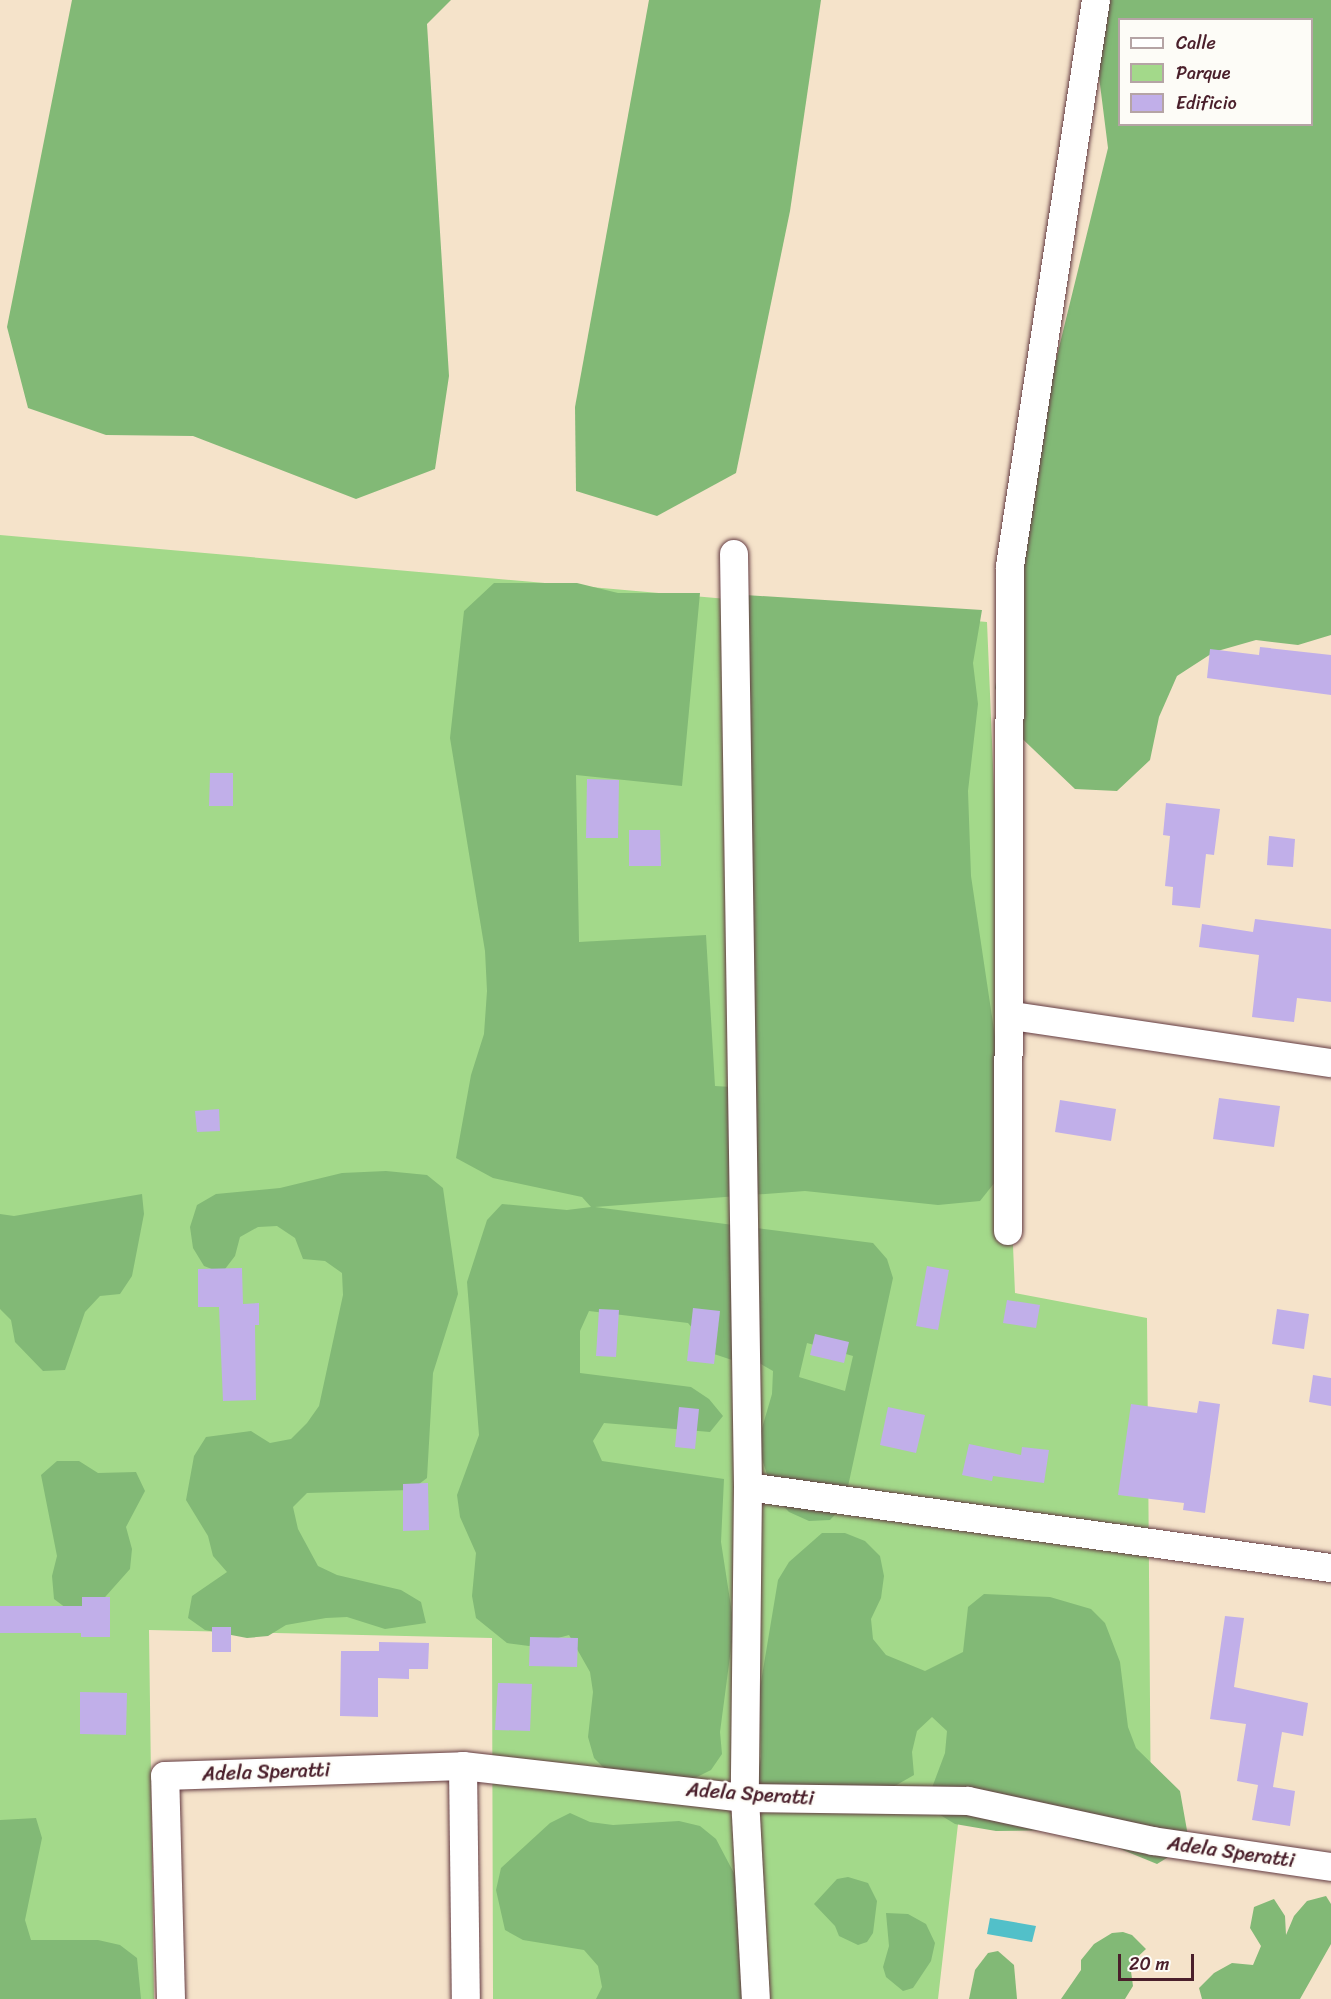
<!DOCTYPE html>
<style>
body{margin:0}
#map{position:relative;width:1331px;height:1999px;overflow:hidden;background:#f5e3ca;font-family:Sriracha,sans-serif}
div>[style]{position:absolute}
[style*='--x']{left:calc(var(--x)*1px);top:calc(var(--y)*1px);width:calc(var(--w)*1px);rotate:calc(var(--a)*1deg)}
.green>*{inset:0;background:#a3d98a}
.forest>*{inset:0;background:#82b976}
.water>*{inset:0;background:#52c0c9}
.building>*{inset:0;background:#c1afe9}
.roads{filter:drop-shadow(0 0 2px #643c43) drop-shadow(0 0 2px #643c43)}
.minor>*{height:28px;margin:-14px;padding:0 14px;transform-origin:14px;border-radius:14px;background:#fff}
span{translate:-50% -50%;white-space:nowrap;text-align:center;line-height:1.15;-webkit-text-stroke:4.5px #fdfcf7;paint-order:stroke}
.street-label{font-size:20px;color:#4a1f2b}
.legend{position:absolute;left:1118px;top:18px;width:195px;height:108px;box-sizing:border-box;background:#fdfcf7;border:2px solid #b5a4a5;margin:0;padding:8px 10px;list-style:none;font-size:18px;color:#4a1f2b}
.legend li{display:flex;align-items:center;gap:12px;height:30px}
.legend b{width:30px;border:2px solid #b5a4a5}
.scale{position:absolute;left:1118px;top:1954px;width:76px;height:27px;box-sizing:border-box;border:3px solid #4a1f2b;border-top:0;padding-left:8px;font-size:18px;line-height:21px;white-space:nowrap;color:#4a1f2b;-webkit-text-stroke:4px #fdfcf7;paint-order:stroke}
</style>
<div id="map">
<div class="green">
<i style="clip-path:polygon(0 535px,987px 622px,1015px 1293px,1147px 1318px,1151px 1830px,961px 1798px,938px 1999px,493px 1999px,492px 1638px,149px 1630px,154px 1999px,0 1999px)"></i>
</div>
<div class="forest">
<i style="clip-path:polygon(72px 0,451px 0,427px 24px,449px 376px,435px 469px,356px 499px,193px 436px,106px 435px,28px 408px,7px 327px)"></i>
<i style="clip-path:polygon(649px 0,821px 0,790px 211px,736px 473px,657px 516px,576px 491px,575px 407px)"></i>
<i style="clip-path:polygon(evenodd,1098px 0,1331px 0,1331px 635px,1298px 645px,1256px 640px,1214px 652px,1177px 676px,1159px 717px,1150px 760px,1117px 791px,1075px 789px,1013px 730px,995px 688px,1037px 437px,1108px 148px,1092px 21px,1098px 0,1120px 20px,1312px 20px,1312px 124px,1120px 124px,1120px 20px)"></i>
<i style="clip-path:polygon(evenodd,494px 583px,577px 583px,618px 593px,700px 593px,682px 786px,576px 775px,579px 942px,706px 935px,715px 1086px,748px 1088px,745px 595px,982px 610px,973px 663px,978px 704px,968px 791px,971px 876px,1008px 1124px,1007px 1167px,980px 1201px,938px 1205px,805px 1191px,595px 1207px,873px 1243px,887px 1259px,893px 1278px,844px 1505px,830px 1520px,809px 1521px,789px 1512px,774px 1496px,761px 1456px,760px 1435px,772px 1394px,773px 1371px,754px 1360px,735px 1361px,714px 1354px,688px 1323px,589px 1311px,580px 1331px,580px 1373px,691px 1387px,709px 1399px,723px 1416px,710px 1432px,604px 1423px,593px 1441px,602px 1461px,724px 1479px,721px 1542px,734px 1626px,720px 1732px,722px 1754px,711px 1770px,693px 1779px,608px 1772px,594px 1758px,588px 1737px,593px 1692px,590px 1672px,569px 1635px,529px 1646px,507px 1643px,476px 1618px,472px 1596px,476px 1553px,460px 1517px,457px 1495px,479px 1435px,467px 1282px,487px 1220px,502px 1204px,567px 1210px,591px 1207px,582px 1197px,493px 1178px,456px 1158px,471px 1075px,484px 1034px,487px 991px,485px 951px,450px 738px,464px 611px,494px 583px,807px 1343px,853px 1356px,845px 1391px,799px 1377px,807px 1343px)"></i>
<i style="clip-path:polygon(386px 1171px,427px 1175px,443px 1188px,458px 1294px,433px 1373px,427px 1478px,411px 1490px,307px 1493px,293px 1507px,298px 1529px,318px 1566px,337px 1575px,401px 1590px,421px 1602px,426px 1623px,385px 1629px,347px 1617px,326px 1618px,286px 1625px,268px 1636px,247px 1638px,205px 1630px,188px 1618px,192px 1596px,227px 1572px,213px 1556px,208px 1536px,186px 1500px,194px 1456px,206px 1437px,251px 1431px,270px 1443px,291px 1439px,307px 1423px,319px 1406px,343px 1295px,342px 1273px,325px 1261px,303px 1259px,295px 1238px,277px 1226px,258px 1227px,240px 1237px,235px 1256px,222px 1273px,204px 1266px,193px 1248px,190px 1227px,197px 1205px,216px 1194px,280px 1188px,342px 1173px)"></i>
<i style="clip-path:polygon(142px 1194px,144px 1214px,132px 1276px,120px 1294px,100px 1296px,85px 1312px,65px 1370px,43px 1371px,15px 1342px,11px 1320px,0 1309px,0 1214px,14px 1216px)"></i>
<i style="clip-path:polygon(57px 1461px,79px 1461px,98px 1473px,136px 1472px,145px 1491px,126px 1527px,132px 1549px,130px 1569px,90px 1614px,70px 1611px,54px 1599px,52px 1576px,57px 1556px,41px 1475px)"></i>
<i style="clip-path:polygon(822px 1533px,845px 1533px,865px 1541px,880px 1556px,884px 1576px,881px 1598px,871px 1619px,873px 1639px,886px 1655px,925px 1671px,963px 1652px,968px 1607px,984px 1594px,1050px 1597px,1091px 1609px,1105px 1623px,1120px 1662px,1128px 1727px,1136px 1748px,1180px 1791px,1188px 1836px,1175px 1853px,1157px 1864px,1118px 1848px,1076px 1840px,1058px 1830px,996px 1831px,955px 1824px,937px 1813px,930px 1793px,945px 1753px,947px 1731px,932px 1717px,917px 1731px,912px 1752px,914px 1775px,879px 1795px,760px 1797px,757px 1777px,761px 1757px,760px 1688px,778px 1580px,789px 1562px)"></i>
<i style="clip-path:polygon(570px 1813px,590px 1822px,613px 1825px,679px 1821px,700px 1826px,716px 1839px,736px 1877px,745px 1920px,740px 1962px,746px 1999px,596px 1999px,602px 1987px,598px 1966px,584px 1950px,523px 1940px,505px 1930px,496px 1890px,501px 1868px,550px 1823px)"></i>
<i style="clip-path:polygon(36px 1818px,42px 1838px,25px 1920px,31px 1940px,98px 1940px,120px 1945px,137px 1958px,141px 1999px,0 1999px,0 1820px)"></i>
<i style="clip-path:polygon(848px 1877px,868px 1883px,877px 1901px,873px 1933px,867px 1942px,858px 1945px,839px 1936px,835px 1926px,814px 1904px,837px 1879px)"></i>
<i style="clip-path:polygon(1326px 1896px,1331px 1904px,1331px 1944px,1300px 1999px,1202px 1999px,1199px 1988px,1214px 1973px,1232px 1963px,1253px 1965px,1261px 1946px,1250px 1928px,1254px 1907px,1274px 1899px,1285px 1916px,1286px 1935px,1294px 1916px,1307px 1901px)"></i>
<i style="clip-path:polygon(886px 1913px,908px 1914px,926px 1924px,935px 1943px,931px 1961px,913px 1988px,903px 1991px,886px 1977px,883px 1967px,889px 1946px)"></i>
<i style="clip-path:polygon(1123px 1932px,1132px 1935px,1146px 1949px,1130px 1964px,1133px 1986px,1125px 1999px,1061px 1999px,1081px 1970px,1081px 1960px,1094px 1944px,1112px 1933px)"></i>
<i style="clip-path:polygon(998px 1951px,1014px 1965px,1017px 1999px,969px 1999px,975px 1970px,988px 1953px)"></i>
</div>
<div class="water">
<i style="clip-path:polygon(990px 1918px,1036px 1926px,1032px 1942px,987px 1934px)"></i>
</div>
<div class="building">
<i style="clip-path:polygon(1260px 647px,1331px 655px,1331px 695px,1207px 678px,1210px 649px,1259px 655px)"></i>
<i style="clip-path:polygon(210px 773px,233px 773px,233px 806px,209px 806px)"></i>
<i style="clip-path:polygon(587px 779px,619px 780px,618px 838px,586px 838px)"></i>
<i style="clip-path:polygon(1166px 803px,1220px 809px,1214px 855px,1206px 854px,1200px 908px,1172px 905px,1173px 887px,1165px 886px,1170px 836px,1163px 835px)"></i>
<i style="clip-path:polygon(629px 830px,660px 830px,661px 866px,629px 866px)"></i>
<i style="clip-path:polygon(1269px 836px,1295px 839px,1293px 867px,1267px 865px)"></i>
<i style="clip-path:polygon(1255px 919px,1331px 929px,1331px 1002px,1297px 998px,1294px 1022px,1252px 1017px,1259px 955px,1199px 947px,1202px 924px,1253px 932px)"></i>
<i style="clip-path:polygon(1219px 1098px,1280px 1106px,1274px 1147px,1213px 1139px)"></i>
<i style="clip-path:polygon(1060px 1100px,1116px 1109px,1111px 1141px,1055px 1132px)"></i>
<i style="clip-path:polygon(219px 1109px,220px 1131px,197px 1132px,195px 1111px)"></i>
<i style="clip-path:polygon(927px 1266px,949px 1270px,938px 1330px,916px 1326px)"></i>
<i style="clip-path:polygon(242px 1268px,243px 1304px,259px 1303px,259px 1325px,255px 1325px,256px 1400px,223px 1401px,219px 1307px,198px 1307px,198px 1269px)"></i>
<i style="clip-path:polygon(1007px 1300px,1040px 1305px,1036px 1328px,1003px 1323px)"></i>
<i style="clip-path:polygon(693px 1308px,720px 1311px,714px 1364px,687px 1361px)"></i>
<i style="clip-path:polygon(599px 1309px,619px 1310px,616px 1357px,596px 1356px)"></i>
<i style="clip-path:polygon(1277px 1309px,1309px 1314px,1304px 1349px,1272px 1344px)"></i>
<i style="clip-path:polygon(815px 1334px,849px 1342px,844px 1363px,810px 1355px)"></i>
<i style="clip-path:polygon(1313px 1375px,1331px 1378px,1331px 1406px,1309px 1402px)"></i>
<i style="clip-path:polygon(1199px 1401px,1220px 1404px,1205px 1513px,1183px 1510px,1184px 1503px,1118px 1495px,1131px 1404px,1197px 1413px)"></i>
<i style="clip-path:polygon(679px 1407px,699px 1409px,695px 1449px,675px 1447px)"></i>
<i style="clip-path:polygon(888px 1407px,925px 1415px,916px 1453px,880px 1445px)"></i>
<i style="clip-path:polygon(969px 1444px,1021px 1455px,1022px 1447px,1049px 1450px,1044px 1483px,993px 1476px,992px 1481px,962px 1475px)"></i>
<i style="clip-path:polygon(428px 1483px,429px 1530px,403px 1531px,403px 1484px)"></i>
<i style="clip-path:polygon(82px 1597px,110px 1597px,110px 1637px,81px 1637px,81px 1633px,0 1633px,0 1606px,82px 1606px)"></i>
<i style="clip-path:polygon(1225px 1616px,1244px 1618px,1234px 1687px,1308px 1703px,1303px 1736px,1282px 1732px,1273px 1787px,1295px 1791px,1290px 1826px,1252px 1820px,1258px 1785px,1237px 1781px,1246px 1724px,1210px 1719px)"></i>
<i style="clip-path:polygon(212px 1627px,231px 1627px,231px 1652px,212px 1652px)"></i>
<i style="clip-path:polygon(530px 1637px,578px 1638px,577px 1667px,529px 1666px)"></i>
<i style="clip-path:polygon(379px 1642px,429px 1643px,428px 1669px,409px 1669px,409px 1679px,378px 1678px,378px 1717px,340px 1716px,341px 1651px,379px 1651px)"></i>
<i style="clip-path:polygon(498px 1683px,532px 1684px,530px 1731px,495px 1730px)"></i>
<i style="clip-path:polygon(80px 1692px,127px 1693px,126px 1735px,80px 1734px)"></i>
</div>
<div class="roads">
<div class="minor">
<i style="--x:734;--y:554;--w:933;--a:89.14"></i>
<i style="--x:748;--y:1487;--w:311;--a:90.6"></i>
<i style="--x:745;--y:1798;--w:201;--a:86.9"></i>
<i style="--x:1012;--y:1016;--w:322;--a:8.4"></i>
<i style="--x:1008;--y:1231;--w:665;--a:-89.83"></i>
<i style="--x:1010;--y:566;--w:572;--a:-81.36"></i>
<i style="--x:748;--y:1487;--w:589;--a:7.91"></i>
<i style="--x:463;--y:1766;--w:233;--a:89.3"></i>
<i style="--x:171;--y:1999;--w:223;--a:-91.5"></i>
<i style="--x:165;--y:1776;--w:298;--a:-1.9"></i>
<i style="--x:463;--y:1766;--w:284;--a:6.5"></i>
<i style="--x:745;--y:1798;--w:223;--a:0.8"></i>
<i style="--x:968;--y:1801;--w:189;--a:12.2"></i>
<i style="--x:1153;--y:1841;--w:180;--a:8.3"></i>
</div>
</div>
<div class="street-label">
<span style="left:266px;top:1772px;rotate:-2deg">Adela Speratti</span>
<span style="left:750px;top:1794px;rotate:4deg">Adela Speratti</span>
<span style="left:1231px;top:1852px;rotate:8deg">Adela Speratti</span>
</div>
<ul class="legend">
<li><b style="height:8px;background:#fff"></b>Calle</li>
<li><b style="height:16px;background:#a3d98a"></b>Parque</li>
<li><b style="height:16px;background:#c1afe9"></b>Edificio</li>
</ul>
<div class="scale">20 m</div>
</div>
